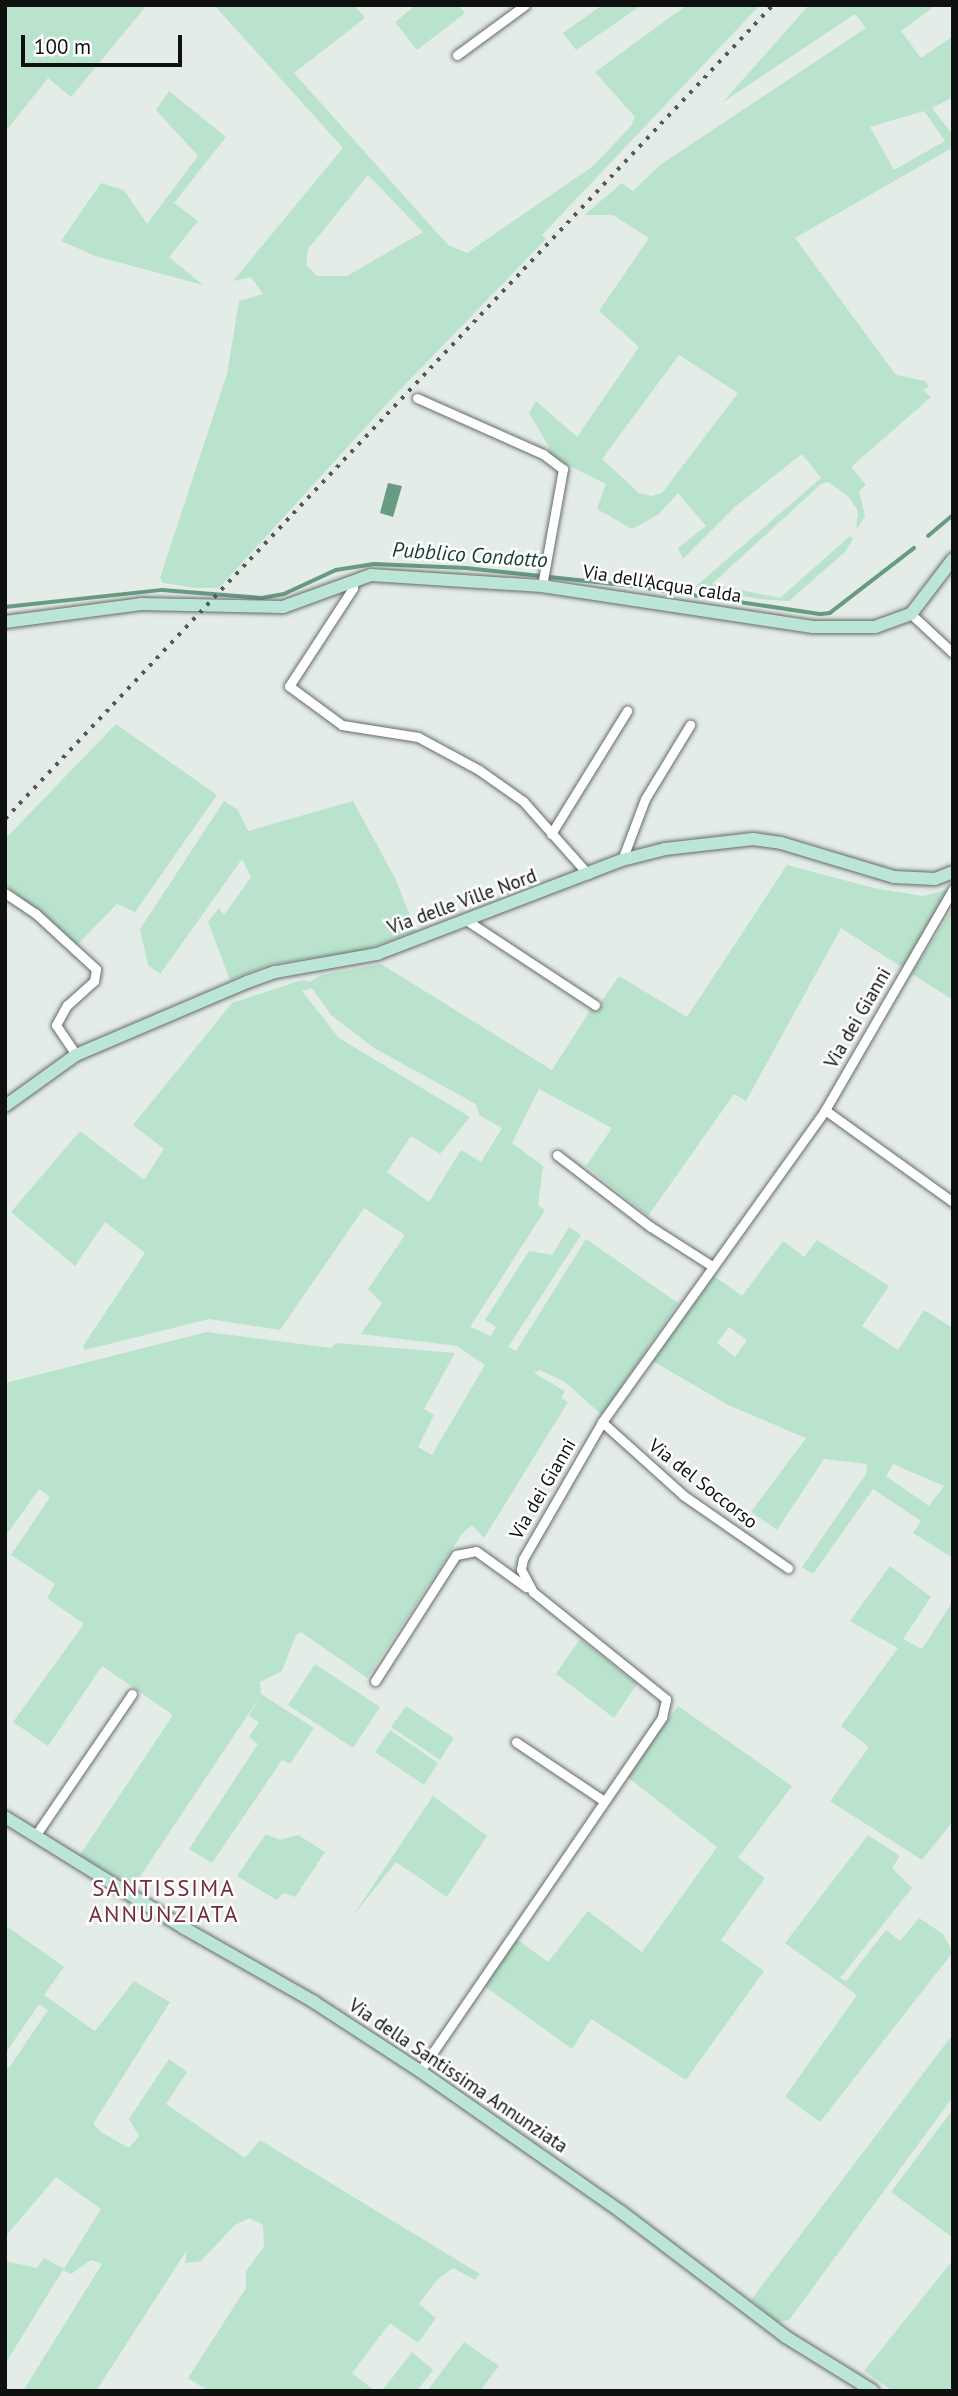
<!DOCTYPE html>
<style>
body{margin:0}
#map{position:relative;width:958px;height:2396px;overflow:hidden;background:#e4ece7;font-family:"PT Sans",sans-serif}
div>[style]{position:absolute}
[style*='--x']{left:calc(var(--x)*1px);top:calc(var(--y)*1px);width:calc(var(--w)*1px);rotate:calc(var(--a)*1deg)}
.green>*{inset:0;background:#b9e3cd}
.water>*{inset:0;background:#679b82}
.stream>*{height:3.5px;margin:-1.75px;padding:0 1.75px;transform-origin:1.75px;border-radius:1.75px;background:#679b82}
.roads{filter:drop-shadow(0 0 2px #666c69) drop-shadow(0 0 2px #666c69)}
.street>*{height:9px;margin:-4.5px;padding:0 4.5px;transform-origin:4.5px;border-radius:4.5px;background:#fff}
.secondary>*{height:12px;margin:-6px;padding:0 6px;transform-origin:6px;border-radius:6px;background:#bbe6d7}
.rail>*{height:3.5px;margin-top:-1.75px;transform-origin:0;background:repeating-linear-gradient(90deg,#555956 0 3.5px,transparent 0 10.5px)}
span{translate:-50% -50%;white-space:nowrap;text-align:center;line-height:1.15;-webkit-text-stroke:5px #fff;paint-order:stroke}
.street-label{font-size:19px;color:#0e110f}
.water-label{font-size:21px;color:#15412e;font-style:italic}
.quarter-label{font-size:23px;color:#742e39;letter-spacing:2px}
.frame{position:absolute;inset:0;border:7px solid #0e110f;pointer-events:none}
.scale{position:absolute;left:21px;top:35px;width:161px;height:32px;box-sizing:border-box;border:4px solid #0e110f;border-top:0;padding-left:9px;font-size:21px;line-height:24px;white-space:nowrap;color:#0e110f;-webkit-text-stroke:5px #fff;paint-order:stroke}
</style>
<div id="map">
<div class="green">
<i style="clip-path:polygon(5px 5px,147px 5px,71px 97px,48px 78px,5px 132px)"></i>
<i style="clip-path:polygon(evenodd,214px 5px,354px 5px,365px 18px,294px 73px,448px 245px,467px 253px,593px 166px,631px 126px,635px 117px,595px 72px,687px 5px,760px 5px,542px 235px,546px 239px,394px 396px,219px 588px,197px 588px,163px 583px,160px 578px,227px 374px,239px 301px,263px 294px,251px 277px,233px 281px,343px 148px,214px 5px,368px 175px,423px 232px,347px 276px,317px 276px,306px 265px,308px 249px,368px 175px)"></i>
<i style="clip-path:polygon(416px 5px,458px 5px,465px 13px,417px 50px,395px 22px)"></i>
<i style="clip-path:polygon(602px 5px,642px 5px,576px 50px,563px 33px)"></i>
<i style="clip-path:polygon(evenodd,809px 5px,936px 5px,901px 31px,921px 58px,953px 36px,953px 97px,932px 108px,953px 135px,953px 152px,950px 149px,795px 238px,896px 375px,925px 381px,929px 387px,923px 390px,931px 397px,851px 467px,866px 485px,859px 491px,865px 516px,856px 530px,858px 511px,848px 496px,828px 482px,821px 484px,712px 584px,780px 598px,850px 536px,853px 539px,846px 551px,789px 601px,759px 599px,695px 587px,821px 478px,802px 454px,736px 506px,683px 559px,678px 548px,706px 526px,678px 493px,658px 515px,632px 529px,597px 509px,606px 484px,549px 456px,549px 447px,529px 413px,536px 401px,577px 437px,639px 347px,599px 311px,649px 238px,613px 215px,584px 215px,622px 183px,633px 191px,660px 165px,866px 28px,855px 14px,723px 102px,809px 5px,924px 111px,945px 141px,894px 170px,870px 127px,924px 111px,809px 5px,679px 355px,738px 393px,662px 493px,651px 496px,639px 493px,602px 459px,679px 355px)"></i>
<i style="clip-path:polygon(169px 91px,226px 137px,174px 203px,198px 221px,169px 257px,203px 285px,95px 256px,61px 241px,101px 183px,124px 190px,147px 224px,198px 156px,156px 110px)"></i>
<i style="clip-path:polygon(116px 724px,217px 795px,135px 912px,117px 904px,76px 946px,5px 884px,5px 839px)"></i>
<i style="clip-path:polygon(224px 801px,237px 809px,248px 831px,353px 801px,395px 878px,416px 931px,360px 951px,270px 964px,230px 980px,208px 922px,219px 908px,224px 915px,251px 877px,242px 859px,160px 974px,148px 965px,140px 929px)"></i>
<i style="clip-path:polygon(evenodd,787px 865px,874px 888px,923px 896px,948px 890px,903px 968px,841px 928px,746px 1101px,734px 1094px,648px 1216px,586px 1166px,612px 1128px,539px 1089px,512px 1143px,543px 1166px,538px 1205px,545px 1210px,470px 1327px,491px 1336px,496px 1327px,485px 1320px,529px 1251px,552px 1255px,569px 1227px,581px 1235px,508px 1347px,516px 1351px,586px 1239px,678px 1303px,602px 1415px,565px 1382px,540px 1370px,534px 1373px,565px 1391px,561px 1398px,568px 1402px,484px 1538px,472px 1525px,462px 1534px,367px 1678px,301px 1632px,296px 1635px,282px 1671px,260px 1682px,261px 1694px,314px 1728px,290px 1764px,282px 1760px,212px 1863px,189px 1849px,258px 1744px,249px 1737px,259px 1722px,249px 1716px,261px 1695px,133px 1887px,80px 1855px,173px 1715px,102px 1666px,48px 1746px,13px 1722px,84px 1624px,47px 1598px,55px 1584px,11px 1555px,50px 1497px,39px 1489px,5px 1537px,5px 1383px,207px 1332px,331px 1348px,336px 1343px,455px 1353px,424px 1409px,434px 1415px,418px 1447px,432px 1455px,485px 1365px,457px 1346px,361px 1334px,382px 1303px,368px 1289px,405px 1235px,364px 1208px,280px 1330px,209px 1319px,85px 1350px,83px 1346px,145px 1253px,105px 1222px,75px 1266px,11px 1212px,80px 1131px,144px 1180px,164px 1149px,133px 1125px,232px 1003px,302px 980px,310px 982px,321px 975px,381px 964px,552px 1070px,591px 1009px,595px 1011px,619px 976px,687px 1017px,787px 865px,312px 988px,331px 1015px,374px 1048px,476px 1104px,479px 1115px,502px 1128px,481px 1162px,461px 1150px,429px 1202px,387px 1172px,411px 1136px,440px 1154px,470px 1117px,339px 1038px,302px 991px,312px 988px)"></i>
<i style="clip-path:polygon(953px 908px,953px 1000px,912px 974px)"></i>
<i style="clip-path:polygon(evenodd,817px 1240px,889px 1286px,862px 1326px,898px 1350px,924px 1310px,953px 1328px,953px 1558px,913px 1533px,921px 1521px,873px 1489px,813px 1574px,802px 1567px,866px 1474px,867px 1464px,824px 1459px,777px 1530px,751px 1512px,806px 1438px,728px 1405px,653px 1361px,714px 1276px,742px 1296px,783px 1241px,804px 1257px,817px 1240px,729px 1327px,747px 1340px,735px 1357px,717px 1343px,729px 1327px,817px 1240px,893px 1464px,944px 1486px,929px 1506px,886px 1476px,893px 1464px)"></i>
<i style="clip-path:polygon(890px 1566px,931px 1597px,903px 1639px,922px 1649px,953px 1601px,953px 1821px,922px 1860px,830px 1801px,869px 1747px,841px 1726px,898px 1648px,850px 1621px)"></i>
<i style="clip-path:polygon(580px 1639px,637px 1684px,614px 1718px,556px 1674px)"></i>
<i style="clip-path:polygon(315px 1664px,380px 1707px,353px 1748px,288px 1705px)"></i>
<i style="clip-path:polygon(406px 1706px,454px 1738px,440px 1760px,391px 1727px)"></i>
<i style="clip-path:polygon(678px 1706px,792px 1786px,738px 1858px,765px 1878px,721px 1940px,764px 1971px,686px 2080px,591px 2019px,572px 2049px,483px 1985px,515px 1938px,548px 1962px,588px 1911px,642px 1952px,717px 1847px,626px 1776px)"></i>
<i style="clip-path:polygon(390px 1730px,438px 1763px,424px 1785px,375px 1752px)"></i>
<i style="clip-path:polygon(433px 1796px,487px 1836px,447px 1897px,396px 1862px,352px 1917px)"></i>
<i style="clip-path:polygon(266px 1834px,280px 1840px,298px 1835px,325px 1852px,295px 1897px,283px 1893px,277px 1900px,237px 1876px)"></i>
<i style="clip-path:polygon(868px 1835px,900px 1856px,892px 1868px,912px 1888px,840px 1978px,846px 1981px,886px 1930px,900px 1941px,919px 1918px,943px 1934px,953px 1952px,820px 2122px,785px 2097px,857px 1995px,785px 1943px)"></i>
<i style="clip-path:polygon(5px 1925px,64px 1967px,44px 1995px,95px 2031px,134px 1981px,170px 2002px,93px 2124px,101px 2132px,129px 2148px,139px 2136px,129px 2119px,169px 2059px,187px 2072px,166px 2104px,245px 2158px,260px 2140px,480px 2274px,475px 2280px,453px 2268px,436px 2281px,419px 2304px,436px 2318px,418px 2343px,390px 2323px,352px 2373px,375px 2391px,209px 2391px,188px 2378px,246px 2288px,246px 2271px,264px 2247px,263px 2225px,249px 2218px,235px 2225px,201px 2261px,185px 2263px,187px 2250px,96px 2391px,23px 2391px,102px 2264px,91px 2260px,71px 2274px,63px 2270px,5px 2364px,5px 2261px,37px 2268px,44px 2258px,64px 2269px,101px 2209px,56px 2177px,5px 2237px,5px 2066px,9px 2068px,48px 2010px,39px 2004px,5px 2054px)"></i>
<i style="clip-path:polygon(953px 2034px,953px 2097px,789px 2320px,778px 2322px,751px 2300px)"></i>
<i style="clip-path:polygon(953px 2109px,953px 2238px,891px 2192px)"></i>
<i style="clip-path:polygon(953px 2260px,953px 2391px,893px 2391px,864px 2371px)"></i>
<i style="clip-path:polygon(464px 2342px,499px 2366px,480px 2391px,427px 2391px)"></i>
<i style="clip-path:polygon(412px 2352px,433px 2370px,417px 2391px,382px 2391px)"></i>
</div>
<div class="water">
<i style="clip-path:polygon(388px 483px,402px 486px,393px 517px,380px 513px)"></i>
</div>
<div class="stream">
<i style="--x:928;--y:536;--w:33;--a:-40"></i>
<i style="--x:5;--y:607;--w:158;--a:-6.2"></i>
<i style="--x:162;--y:590;--w:100;--a:4.6"></i>
<i style="--x:262;--y:598;--w:22;--a:-10"></i>
<i style="--x:284;--y:594;--w:57;--a:-24.8"></i>
<i style="--x:336;--y:570;--w:38;--a:-9"></i>
<i style="--x:374;--y:564;--w:92;--a:2.5"></i>
<i style="--x:466;--y:568;--w:161;--a:6.1"></i>
<i style="--x:626;--y:585;--w:197;--a:8.5"></i>
<i style="--x:821;--y:614;--w:9;--a:-6"></i>
<i style="--x:830;--y:613;--w:106;--a:-37.7"></i>
</div>
<div class="roads">
<div class="street">
<i style="--x:457;--y:55;--w:84;--a:-36.3"></i>
<i style="--x:417;--y:398;--w:138;--a:24"></i>
<i style="--x:543;--y:454;--w:25;--a:37"></i>
<i style="--x:563;--y:469;--w:119;--a:100.2"></i>
<i style="--x:354;--y:580;--w:8;--a:97"></i>
<i style="--x:353;--y:588;--w:117;--a:123.1"></i>
<i style="--x:289;--y:686;--w:66;--a:36.3"></i>
<i style="--x:342;--y:725;--w:77;--a:9"></i>
<i style="--x:418;--y:737;--w:69;--a:28.4"></i>
<i style="--x:479;--y:770;--w:54;--a:35.2"></i>
<i style="--x:523;--y:801;--w:98;--a:48.3"></i>
<i style="--x:911;--y:614;--w:57;--a:42.9"></i>
<i style="--x:551;--y:834;--w:145;--a:-58.3"></i>
<i style="--x:622;--y:860;--w:65;--a:-69.3"></i>
<i style="--x:645;--y:799;--w:87;--a:-58.7"></i>
<i style="--x:5;--y:893;--w:36;--a:34"></i>
<i style="--x:35;--y:913;--w:83;--a:42.6"></i>
<i style="--x:96;--y:969;--w:12;--a:99"></i>
<i style="--x:94;--y:981;--w:36;--a:138"></i>
<i style="--x:67;--y:1005;--w:23;--a:119"></i>
<i style="--x:56;--y:1025;--w:36;--a:56"></i>
<i style="--x:469;--y:922;--w:151;--a:33.4"></i>
<i style="--x:825;--y:1110;--w:158;--a:35.7"></i>
<i style="--x:557;--y:1155;--w:118;--a:37.5"></i>
<i style="--x:651;--y:1227;--w:72;--a:32.6"></i>
<i style="--x:602;--y:1422;--w:109;--a:42"></i>
<i style="--x:683;--y:1495;--w:128;--a:34.8"></i>
<i style="--x:375;--y:1681;--w:150;--a:-57.3"></i>
<i style="--x:456;--y:1555;--w:20;--a:-11"></i>
<i style="--x:476;--y:1551;--w:62;--a:35.8"></i>
<i style="--x:516;--y:1742;--w:106;--a:33.8"></i>
<i style="--x:35;--y:1836;--w:172;--a:-55.7"></i>
<i style="--x:420;--y:2071;--w:429;--a:-55.6"></i>
<i style="--x:662;--y:1717;--w:18;--a:-77"></i>
<i style="--x:666;--y:1699;--w:171;--a:-141.2"></i>
<i style="--x:533;--y:1592;--w:26;--a:-118"></i>
<i style="--x:521;--y:1569;--w:10;--a:-79"></i>
<i style="--x:523;--y:1559;--w:158;--a:-60"></i>
<i style="--x:602;--y:1422;--w:384;--a:-54.4"></i>
<i style="--x:825;--y:1110;--w:255;--a:-59.9"></i>
</div>
<div class="secondary">
<i style="--x:5;--y:622;--w:137;--a:-7.5"></i>
<i style="--x:141;--y:604;--w:142;--a:1.2"></i>
<i style="--x:283;--y:607;--w:94;--a:-20"></i>
<i style="--x:371;--y:575;--w:171;--a:3.7"></i>
<i style="--x:542;--y:586;--w:274;--a:8.6"></i>
<i style="--x:813;--y:627;--w:62;--a:0"></i>
<i style="--x:875;--y:627;--w:38;--a:-20"></i>
<i style="--x:911;--y:614;--w:69;--a:-52.6"></i>
<i style="--x:5;--y:1106;--w:87;--a:-35.7"></i>
<i style="--x:76;--y:1055;--w:186;--a:-23.1"></i>
<i style="--x:247;--y:982;--w:30;--a:-20"></i>
<i style="--x:275;--y:972;--w:104;--a:-10"></i>
<i style="--x:377;--y:954;--w:262;--a:-21"></i>
<i style="--x:622;--y:860;--w:44;--a:-14.3"></i>
<i style="--x:665;--y:849;--w:89;--a:-6.5"></i>
<i style="--x:753;--y:839;--w:28;--a:8"></i>
<i style="--x:781;--y:843;--w:118;--a:16.7"></i>
<i style="--x:894;--y:877;--w:41;--a:2.8"></i>
<i style="--x:935;--y:879;--w:19;--a:-21"></i>
<i style="--x:5;--y:1817;--w:211;--a:31.8"></i>
<i style="--x:184;--y:1928;--w:150;--a:29.6"></i>
<i style="--x:314;--y:2002;--w:126;--a:33.1"></i>
<i style="--x:420;--y:2071;--w:244;--a:35"></i>
<i style="--x:620;--y:2211;--w:208;--a:37.2"></i>
<i style="--x:786;--y:2337;--w:102;--a:31.8"></i>
</div>
</div>
<div class="rail">
<i style="--x:5;--y:819;--w:1119;--a:-46.67"></i>
</div>
<div class="street-label">
<span style="left:662px;top:584px;rotate:9deg">Via dell'Acqua calda</span>
<span style="left:462px;top:902px;rotate:-20deg">Via delle Ville Nord</span>
<span style="left:858px;top:1018px;rotate:-60deg">Via dei Gianni</span>
<span style="left:703px;top:1484px;rotate:38deg">Via del Soccorso</span>
<span style="left:543px;top:1489px;rotate:-60deg">Via dei Gianni</span>
<span style="left:458px;top:2076px;rotate:34deg">Via della Santissima Annunziata</span>
</div>
<div class="water-label">
<span style="left:470px;top:555px;rotate:4deg">Pubblico Condotto</span>
</div>
<div class="quarter-label">
<span style="left:164px;top:1901px">SANTISSIMA<br>ANNUNZIATA</span>
</div>
<div class="frame"></div>
<div class="scale">100 m</div>
</div>
